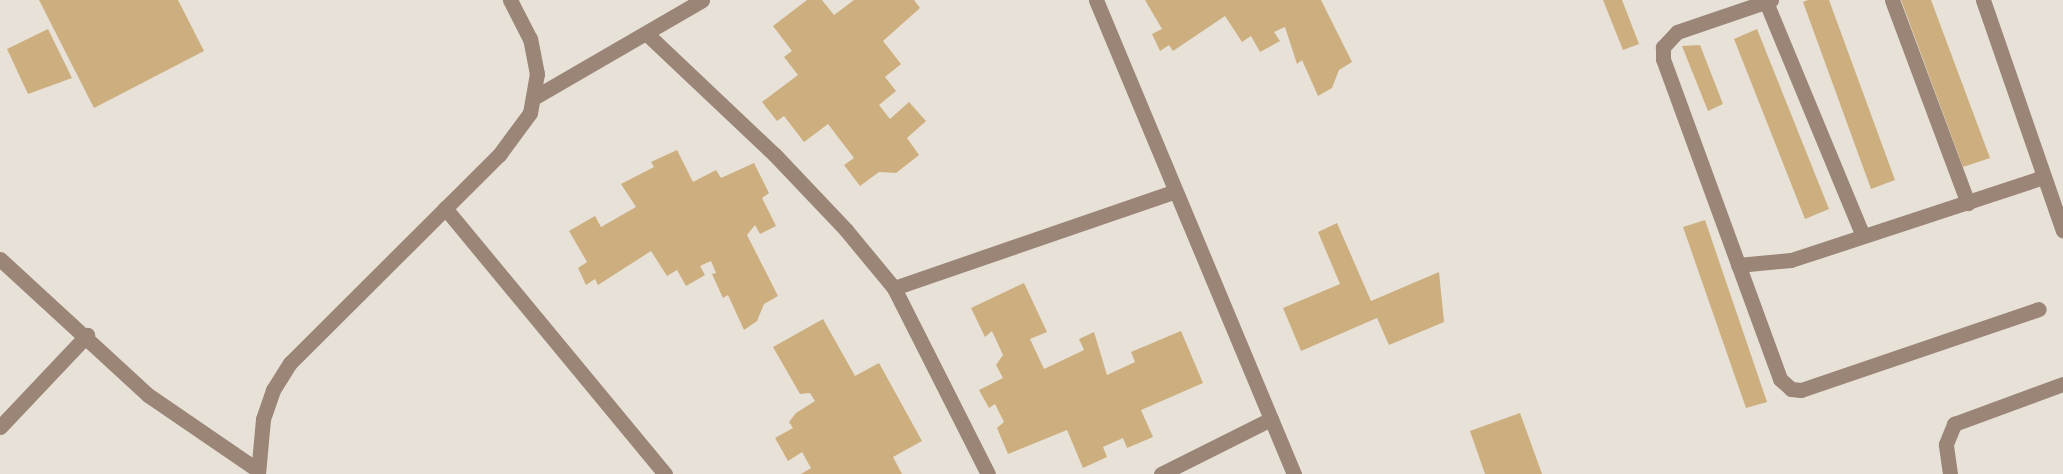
<!DOCTYPE html>
<style>
body{margin:0}
#map{position:relative;width:2063px;height:474px;overflow:hidden;background:#e7e1d7;font-family:Jost,sans-serif}
div>[style]{position:absolute}
[style*='--x']{left:calc(var(--x)*1px);top:calc(var(--y)*1px);width:calc(var(--w)*1px);rotate:calc(var(--a)*1deg)}
.building>*{inset:0;background:#cdaf7f}
.service>*{height:15px;margin:-7.5px;padding:0 7.5px;transform-origin:7.5px;border-radius:7.5px;background:#9a8577}
.minor>*{height:15px;margin:-7.5px;padding:0 7.5px;transform-origin:7.5px;border-radius:7.5px;background:#9a8577}
span{translate:-50% -50%;white-space:nowrap;text-align:center;line-height:1.15;-webkit-text-stroke:5px #fff;paint-order:stroke}
</style>
<div id="map">
<div class="building">
<i style="clip-path:polygon(39px 0,178px 0,204px 51px,94px 108px)"></i>
<i style="clip-path:polygon(807px 0,822px 0,834px 15px,854px 0,914px 0,920px 8px,883px 41px,901px 64px,885px 77px,896px 91px,879px 105px,890px 119px,909px 102px,926px 121px,907px 138px,919px 155px,896px 173px,879px 172px,860px 186px,844px 165px,854px 158px,828px 124px,804px 142px,784px 116px,777px 121px,762px 102px,798px 75px,784px 57px,792px 51px,773px 26px)"></i>
<i style="clip-path:polygon(1145px 0,1321px 0,1352px 62px,1339px 70px,1332px 88px,1318px 96px,1302px 60px,1297px 64px,1285px 27px,1274px 32px,1280px 41px,1260px 52px,1251px 36px,1242px 42px,1225px 16px,1173px 51px,1169px 45px,1160px 51px,1152px 34px,1162px 29px)"></i>
<i style="clip-path:polygon(1603px 0,1622px 0,1639px 44px,1623px 50px)"></i>
<i style="clip-path:polygon(1808px 0,1829px 0,1895px 180px,1871px 189px,1803px 2px)"></i>
<i style="clip-path:polygon(1901px 0,1931px 0,1990px 158px,1963px 167px)"></i>
<i style="clip-path:polygon(48px 29px,72px 78px,28px 94px,7px 49px)"></i>
<i style="clip-path:polygon(1757px 29px,1829px 209px,1805px 219px,1734px 39px)"></i>
<i style="clip-path:polygon(1700px 45px,1723px 104px,1708px 111px,1682px 46px)"></i>
<i style="clip-path:polygon(677px 150px,693px 182px,716px 170px,721px 178px,754px 163px,769px 193px,762px 198px,776px 226px,760px 234px,755px 225px,747px 235px,778px 296px,764px 304px,757px 321px,744px 330px,728px 295px,723px 298px,712px 274px,716px 273px,711px 261px,700px 266px,705px 275px,686px 286px,677px 270px,667px 276px,651px 251px,598px 285px,595px 279px,586px 285px,578px 268px,587px 262px,569px 231px,595px 216px,601px 227px,636px 207px,621px 184px,654px 167px,651px 162px)"></i>
<i style="clip-path:polygon(1705px 220px,1767px 402px,1746px 408px,1683px 227px)"></i>
<i style="clip-path:polygon(1337px 223px,1371px 301px,1439px 272px,1444px 322px,1389px 345px,1377px 318px,1301px 351px,1283px 308px,1340px 284px,1318px 232px)"></i>
<i style="clip-path:polygon(1024px 283px,1047px 332px,1030px 339px,1044px 369px,1084px 350px,1079px 339px,1094px 332px,1107px 375px,1135px 362px,1131px 352px,1181px 331px,1203px 383px,1141px 410px,1153px 437px,1127px 448px,1123px 438px,1103px 447px,1107px 457px,1083px 468px,1067px 430px,1008px 454px,997px 428px,1004px 422px,995px 404px,989px 408px,979px 390px,1003px 378px,996px 365px,1003px 355px,992px 331px,985px 337px,971px 308px)"></i>
<i style="clip-path:polygon(823px 319px,855px 376px,879px 363px,922px 441px,893px 457px,902px 474px,801px 474px,811px 468px,802px 452px,788px 461px,775px 438px,793px 428px,789px 422px,796px 413px,815px 401px,810px 393px,800px 394px,773px 347px)"></i>
<i style="clip-path:polygon(1520px 413px,1542px 474px,1485px 474px,1470px 431px)"></i>
</div>
<div class="service">
<i style="--x:1771;--y:0;--w:99;--a:161.2"></i>
<i style="--x:1677;--y:32;--w:21;--a:133"></i>
<i style="--x:1663;--y:47;--w:12;--a:90"></i>
<i style="--x:1663;--y:59;--w:341;--a:69.9"></i>
<i style="--x:1780;--y:379;--w:15;--a:42"></i>
<i style="--x:1791;--y:389;--w:10;--a:6"></i>
<i style="--x:1801;--y:390;--w:251;--a:-18.8"></i>
<i style="--x:1892;--y:0;--w:217;--a:69.5"></i>
<i style="--x:1983;--y:0;--w:244;--a:70.9"></i>
<i style="--x:1766;--y:2;--w:253;--a:67.5"></i>
<i style="--x:1738;--y:265;--w:53;--a:-5.4"></i>
<i style="--x:1791;--y:260;--w:266;--a:-18.2"></i>
<i style="--x:1950;--y:474;--w:30;--a:-98"></i>
<i style="--x:1946;--y:444;--w:22;--a:-68"></i>
<i style="--x:1954;--y:424;--w:116;--a:-20.2"></i>
</div>
<div class="minor">
<i style="--x:1096;--y:0;--w:514;--a:67.33"></i>
<i style="--x:648;--y:35;--w:173;--a:43.4"></i>
<i style="--x:774;--y:154;--w:105;--a:46.5"></i>
<i style="--x:846;--y:230;--w:75;--a:50.4"></i>
<i style="--x:894;--y:288;--w:208;--a:63.2"></i>
<i style="--x:535;--y:97;--w:193;--a:-30.1"></i>
<i style="--x:445;--y:208;--w:345;--a:50.4"></i>
<i style="--x:0;--y:259;--w:201;--a:42.6"></i>
<i style="--x:148;--y:395;--w:131;--a:34.4"></i>
<i style="--x:894;--y:288;--w:297;--a:-19"></i>
<i style="--x:0;--y:427;--w:127;--a:-46.6"></i>
<i style="--x:258;--y:474;--w:55;--a:-84.8"></i>
<i style="--x:263;--y:419;--w:31;--a:-71"></i>
<i style="--x:273;--y:390;--w:32;--a:-58"></i>
<i style="--x:290;--y:363;--w:295;--a:-44.9"></i>
<i style="--x:499;--y:155;--w:52;--a:-53.6"></i>
<i style="--x:530;--y:113;--w:40;--a:-80"></i>
<i style="--x:537;--y:74;--w:36;--a:-101"></i>
<i style="--x:530;--y:39;--w:44;--a:-117.1"></i>
<i style="--x:1161;--y:474;--w:123;--a:-26.6"></i>
</div>
</div>
